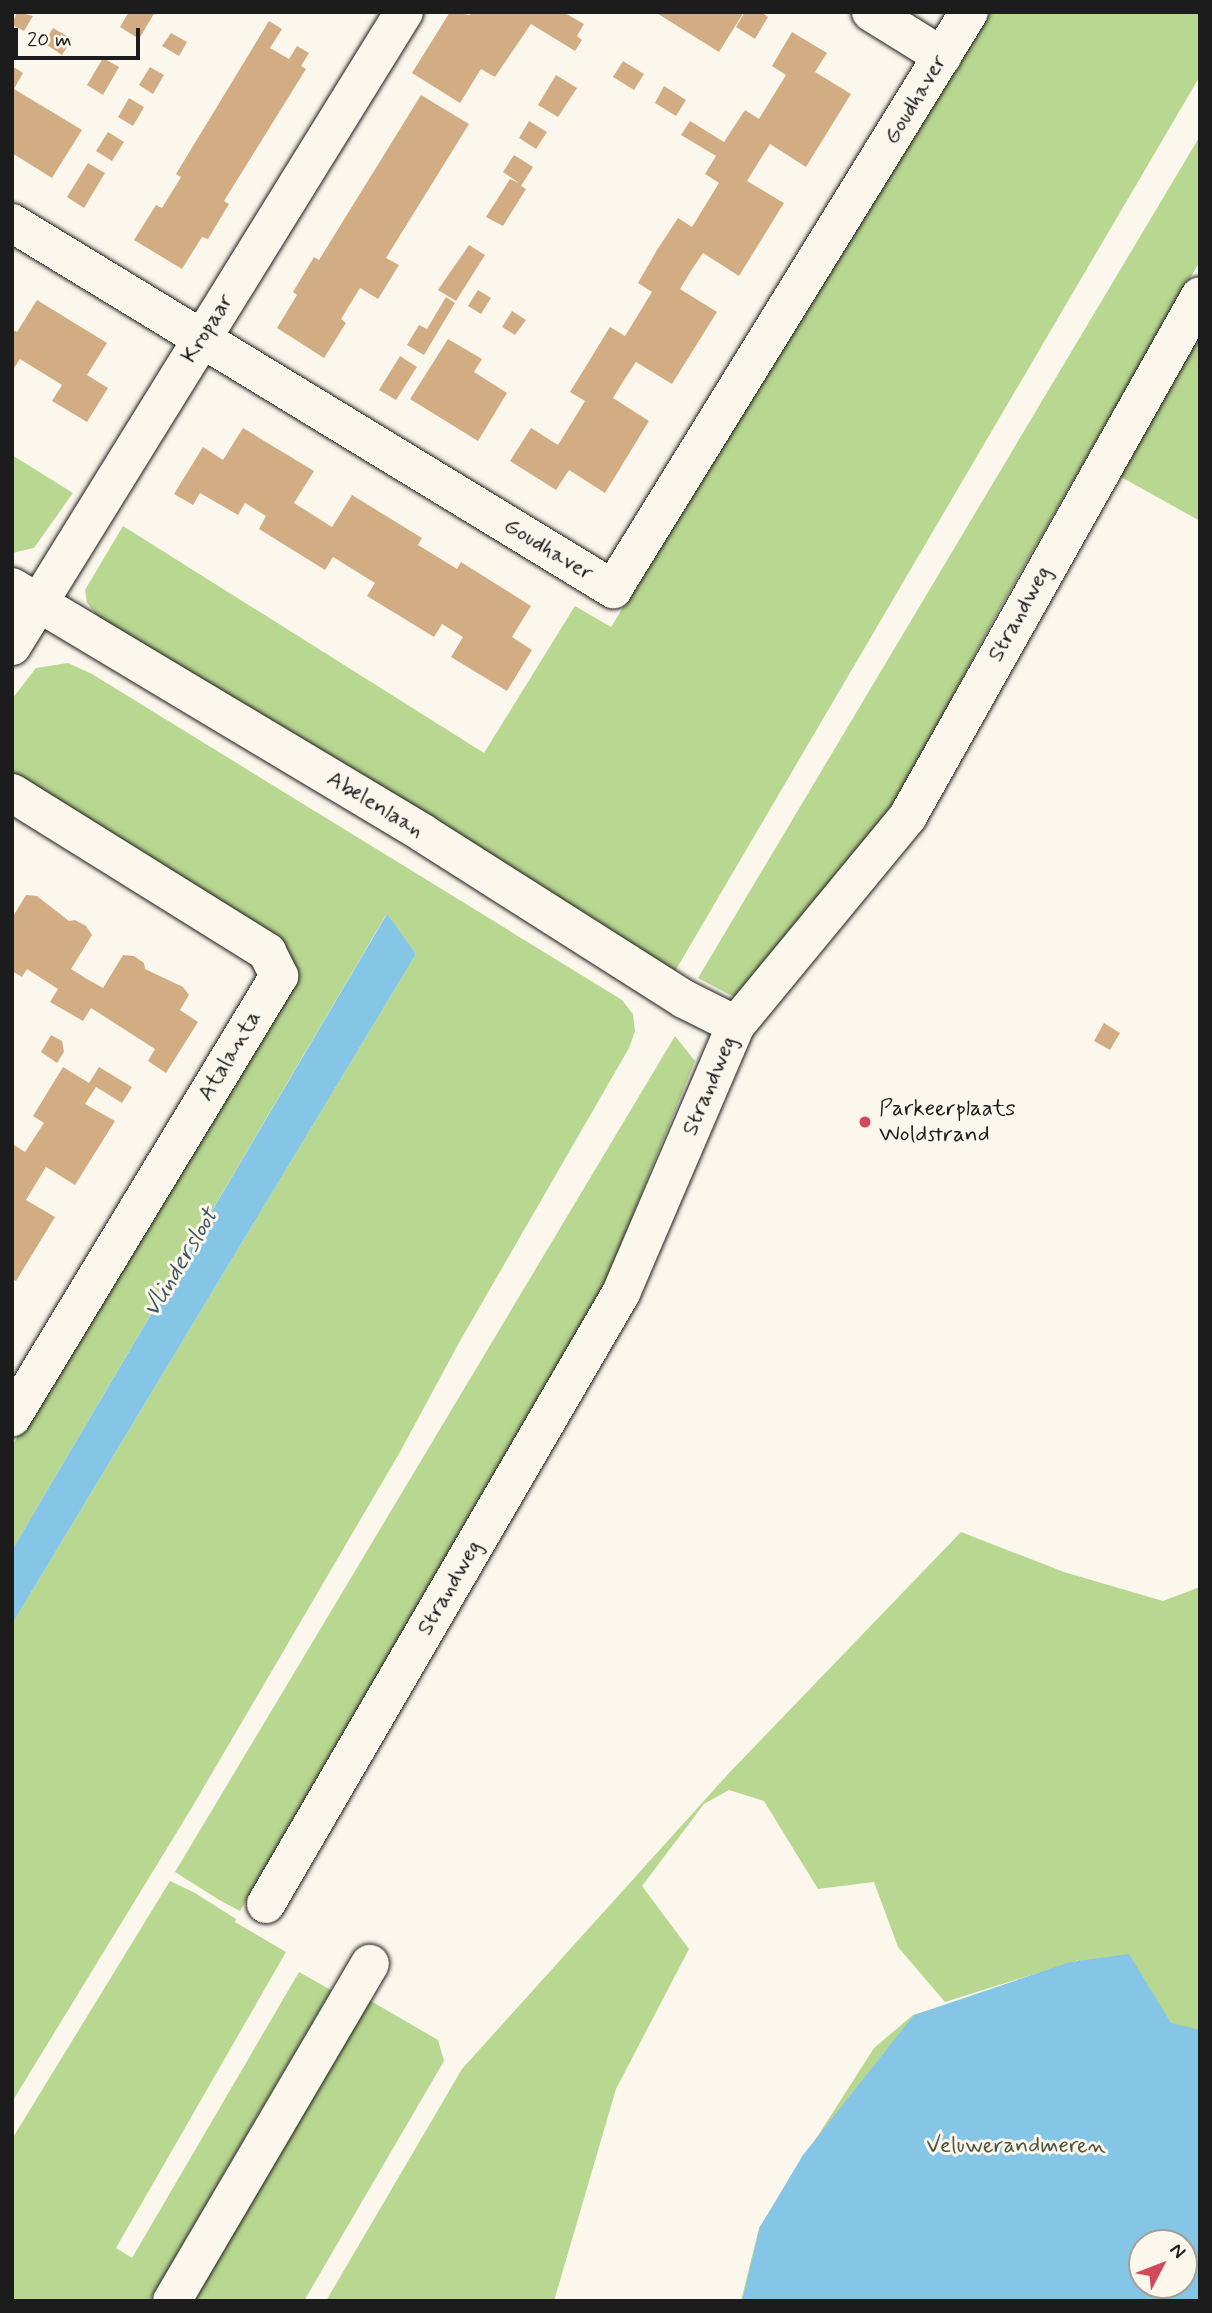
<!DOCTYPE html>
<style>
body{margin:0}
#map{position:relative;width:1212px;height:2313px;overflow:hidden;background:#fbf7ec;font-family:Mynerve,sans-serif}
div>[style]{position:absolute}
[style*='--x']{left:calc(var(--x)*1px);top:calc(var(--y)*1px);width:calc(var(--w)*1px);rotate:calc(var(--a)*1deg)}
.green>*{inset:0;background:#b8d790}
.water>*{inset:0;background:#85c6e6}
.building>*{inset:0;background:#d2ad84}
.roads{filter:drop-shadow(0 0 2px #1c1c1c) drop-shadow(0 0 2px #1c1c1c)}
.minor>*{height:38px;margin:-19px;padding:0 19px;transform-origin:19px;border-radius:19px;background:#fbf7ec}
.dots>*{width:19px;height:19px;translate:-50% -50%;box-sizing:border-box;border:4px solid #fbf7ec;border-radius:50%}
span{translate:-50% -50%;white-space:nowrap;text-align:center;line-height:1.15;-webkit-text-stroke:6px #fbf7ec;paint-order:stroke}
.street-label{font-size:23px;color:#1c1c1c}
.poi-label{font-size:23px;color:#1c1c1c}
.left{translate:0 -50%;text-align:left}
.park-label{font-size:23px;color:#4b543f}
.water-label{font-size:24px;color:#415863;font-style:italic}
.frame{position:absolute;inset:0;border:14px solid #1c1c1c;pointer-events:none}
.north{position:absolute;left:1128px;top:2229px;width:70px;height:70px;box-sizing:border-box;background:#fbf7ec;border:2px solid #a29f99;border-radius:50%;rotate:48deg;font-size:19px;font-weight:700;line-height:28px;text-align:center;color:#1c1c1c}
.north::after{content:'';display:block;margin:auto;width:24px;height:32px;background:#d1495b;clip-path:polygon(50% 0,100% 100%,50% 72%,0 100%)}
.scale{position:absolute;left:14px;top:28px;width:126px;height:32px;box-sizing:border-box;border:4px solid #1c1c1c;border-top:0;padding-left:9px;font-size:21px;line-height:24px;white-space:nowrap;color:#1c1c1c;-webkit-text-stroke:5px #fbf7ec;paint-order:stroke}
</style>
<div id="map">
<div class="green">
<i style="clip-path:polygon(991px 12px,1200px 12px,1200px 76px,674px 973px,100px 619px,87px 603px,85px 590px,123px 526px,484px 753px,575px 606px,611px 627px)"></i>
<i style="clip-path:polygon(1200px 136px,1200px 261px,994px 618px,896px 805px,736px 998px,698px 978px)"></i>
<i style="clip-path:polygon(1200px 326px,1200px 521px,1114px 473px)"></i>
<i style="clip-path:polygon(12px 455px,73px 493px,34px 548px,12px 553px)"></i>
<i style="clip-path:polygon(68px 663px,92px 674px,622px 1000px,633px 1014px,635px 1031px,629px 1048px,460px 1341px,400px 1452px,191px 1809px,12px 2102px,12px 1624px,416px 954px,386px 915px,12px 1550px,12px 1446px,298px 970px,12px 788px,12px 699px,36px 668px)"></i>
<i style="clip-path:polygon(675px 1036px,695px 1061px,602px 1291px,240px 1911px,221px 1901px,175px 1872px)"></i>
<i style="clip-path:polygon(evenodd,961px 1532px,1064px 1572px,1163px 1601px,1200px 1587px,1200px 2301px,741px 2301px,759px 2228px,874px 2048px,913px 2015px,1065px 1969px,1079px 1960px,945px 2002px,898px 1947px,874px 1882px,818px 1889px,764px 1801px,729px 1790px,704px 1804px,642px 1886px,689px 1949px,616px 2089px,554px 2301px,326px 2301px,462px 2069px,729px 1773px,961px 1532px,1142px 2243px,1184px 2243px,1184px 2285px,1142px 2285px,1142px 2243px)"></i>
<i style="clip-path:polygon(170px 1881px,195px 1893px,236px 1919px,235px 1922px,286px 1952px,116px 2248px,132px 2258px,299px 1972px,331px 1990px,149px 2301px,12px 2301px,12px 2139px)"></i>
<i style="clip-path:polygon(364px 1997px,438px 2040px,444px 2061px,304px 2301px,186px 2301px)"></i>
</div>
<div class="water">
<i style="clip-path:polygon(387px 914px,416px 954px,12px 1624px,12px 1550px)"></i>
<i style="clip-path:polygon(evenodd,1129px 1954px,1171px 2023px,1200px 2030px,1200px 2301px,742px 2301px,760px 2227px,803px 2155px,914px 2015px,1070px 1962px,1129px 1954px,1142px 2243px,1184px 2243px,1184px 2285px,1142px 2285px,1142px 2243px)"></i>
</div>
<div class="building">
<i style="clip-path:polygon(17px 12px,33px 16px,24px 31px,12px 25px)"></i>
<i style="clip-path:polygon(129px 12px,155px 12px,139px 39px,120px 27px)"></i>
<i style="clip-path:polygon(450px 12px,470px 15px,472px 12px,563px 12px,584px 24px,577px 36px,582px 40px,575px 51px,531px 24px,495px 77px,481px 69px,460px 103px,412px 73px)"></i>
<i style="clip-path:polygon(655px 12px,744px 12px,719px 52px)"></i>
<i style="clip-path:polygon(745px 12px,761px 12px,768px 17px,755px 39px,736px 27px)"></i>
<i style="clip-path:polygon(269px 21px,282px 29px,270px 48px,289px 59px,297px 46px,309px 53px,301px 66px,306px 69px,224px 201px,229px 204px,208px 239px,202px 237px,182px 269px,134px 240px,156px 205px,162px 208px,181px 177px,176px 174px)"></i>
<i style="clip-path:polygon(53px 28px,72px 39px,62px 55px,44px 43px)"></i>
<i style="clip-path:polygon(792px 32px,827px 53px,815px 72px,851px 94px,806px 167px,770px 144px,758px 163px,747px 181px,784px 203px,739px 276px,703px 253px,691px 271px,680px 289px,717px 312px,672px 384px,636px 362px,624px 380px,613px 398px,649px 421px,605px 493px,569px 470px,556px 490px,510px 461px,531px 428px,558px 445px,585px 401px,570px 392px,610px 327px,625px 336px,652px 292px,638px 283px,657px 250px,678px 218px,692px 227px,719px 183px,705px 174px,716px 156px,681px 135px,690px 121px,724px 142px,745px 110px,759px 119px,786px 75px,772px 66px)"></i>
<i style="clip-path:polygon(171px 33px,187px 42px,179px 56px,162px 46px)"></i>
<i style="clip-path:polygon(103px 58px,119px 67px,103px 95px,87px 85px)"></i>
<i style="clip-path:polygon(623px 61px,644px 74px,634px 90px,613px 77px)"></i>
<i style="clip-path:polygon(12px 66px,23px 73px,14px 89px,82px 130px,52px 178px,12px 153px)"></i>
<i style="clip-path:polygon(150px 67px,164px 75px,153px 94px,139px 85px)"></i>
<i style="clip-path:polygon(556px 75px,577px 88px,558px 117px,538px 105px)"></i>
<i style="clip-path:polygon(664px 86px,686px 100px,676px 116px,655px 103px)"></i>
<i style="clip-path:polygon(421px 95px,469px 124px,386px 258px,399px 265px,378px 299px,360px 288px,341px 319px,346px 323px,324px 358px,277px 328px,297px 295px,293px 292px,314px 257px,319px 260px)"></i>
<i style="clip-path:polygon(129px 98px,144px 107px,133px 126px,118px 117px)"></i>
<i style="clip-path:polygon(529px 121px,547px 132px,536px 149px,519px 138px)"></i>
<i style="clip-path:polygon(108px 132px,124px 142px,112px 161px,96px 151px)"></i>
<i style="clip-path:polygon(514px 155px,533px 167px,521px 186px,526px 189px,503px 226px,486px 217px,510px 179px,519px 183px,503px 172px)"></i>
<i style="clip-path:polygon(88px 163px,105px 173px,84px 208px,67px 197px)"></i>
<i style="clip-path:polygon(469px 245px,485px 255px,456px 301px,438px 290px)"></i>
<i style="clip-path:polygon(478px 290px,491px 298px,481px 314px,468px 306px)"></i>
<i style="clip-path:polygon(446px 297px,455px 303px,424px 355px,407px 345px,419px 325px,427px 329px)"></i>
<i style="clip-path:polygon(37px 300px,107px 343px,87px 375px,108px 388px,87px 422px,52px 401px,62px 385px,20px 359px,12px 371px,12px 329px,17px 332px)"></i>
<i style="clip-path:polygon(512px 311px,526px 320px,515px 335px,502px 327px)"></i>
<i style="clip-path:polygon(448px 339px,482px 359px,474px 372px,507px 393px,478px 441px,410px 399px)"></i>
<i style="clip-path:polygon(400px 356px,417px 367px,396px 400px,379px 390px)"></i>
<i style="clip-path:polygon(243px 428px,314px 471px,294px 503px,332px 527px,352px 495px,422px 538px,418px 545px,457px 569px,461px 562px,531px 606px,512px 637px,532px 650px,507px 691px,451px 657px,463px 637px,442px 624px,434px 637px,367px 596px,375px 583px,333px 557px,325px 570px,259px 529px,266px 516px,245px 503px,238px 515px,200px 493px,193px 505px,174px 494px,203px 447px,223px 460px)"></i>
<i style="clip-path:polygon(26px 895px,37px 896px,69px 921px,75px 920px,86px 926px,92px 935px,71px 969px,87px 979px,103px 988px,123px 955px,134px 956px,144px 963px,145px 969px,183px 987px,189px 995px,180px 1010px,198px 1022px,166px 1073px,148px 1061px,155px 1049px,91px 1008px,83px 1021px,50px 1002px,58px 989px,27px 969px,22px 977px,12px 971px,12px 918px)"></i>
<i style="clip-path:polygon(1104px 1023px,1120px 1033px,1110px 1050px,1094px 1041px)"></i>
<i style="clip-path:polygon(51px 1035px,62px 1041px,64px 1052px,57px 1063px,41px 1052px)"></i>
<i style="clip-path:polygon(63px 1067px,89px 1083px,99px 1067px,132px 1087px,122px 1103px,96px 1087px,85px 1104px,115px 1121px,75px 1185px,46px 1167px,26px 1200px,55px 1217px,16px 1281px,12px 1279px,12px 1149px,14px 1145px,25px 1152px,44px 1123px,33px 1116px)"></i>
</div>
<div class="roads">
<div class="minor">
<i style="--x:871;--y:12;--w:84;--a:31.8"></i>
<i style="--x:12;--y:223;--w:704;--a:31.34"></i>
<i style="--x:613;--y:589;--w:678;--a:-58.33"></i>
<i style="--x:12;--y:587;--w:480;--a:30.9"></i>
<i style="--x:424;--y:834;--w:308;--a:32.4"></i>
<i style="--x:684;--y:999;--w:58;--a:26.6"></i>
<i style="--x:12;--y:646;--w:745;--a:-58.27"></i>
<i style="--x:12;--y:793;--w:301;--a:31.9"></i>
<i style="--x:267;--y:952;--w:27;--a:63"></i>
<i style="--x:279;--y:976;--w:516;--a:121.19"></i>
<i style="--x:266;--y:1904;--w:707;--a:-59.84"></i>
<i style="--x:621;--y:1293;--w:292;--a:-66.8"></i>
<i style="--x:736;--y:1025;--w:271;--a:-50.5"></i>
<i style="--x:908;--y:816;--w:596;--a:-60.68"></i>
<i style="--x:172;--y:2301;--w:391;--a:-59.6"></i>
</div>
</div>
<div class="dots">
<i style="left:865px;top:1122px;background:#d1495b"></i>
</div>
<div class="street-label">
<span style="left:916px;top:100px;rotate:-59deg">Goudhaver</span>
<span style="left:208px;top:329px;rotate:-58deg">Kropaar</span>
<span style="left:548px;top:550px;rotate:31deg">Goudhaver</span>
<span style="left:1020px;top:614px;rotate:-61deg">Strandweg</span>
<span style="left:375px;top:805px;rotate:31deg">Abelenlaan</span>
<span style="left:230px;top:1056px;rotate:-59deg">Atalanta</span>
<span style="left:710px;top:1086px;rotate:-67deg">Strandweg</span>
<span style="left:450px;top:1588px;rotate:-60deg">Strandweg</span>
</div>
<div class="poi-label">
<span class="left" style="left:879px;top:1122px">Parkeerplaats<br>Woldstrand</span>
</div>
<div class="park-label">
<span style="left:1016px;top:2146px">Veluwerandmeren</span>
</div>
<div class="water-label">
<span style="left:181px;top:1263px;rotate:-59deg">Vlindersloot</span>
</div>
<div class="frame"></div>
<div class="north">N</div>
<div class="scale">20 m</div>
</div>
